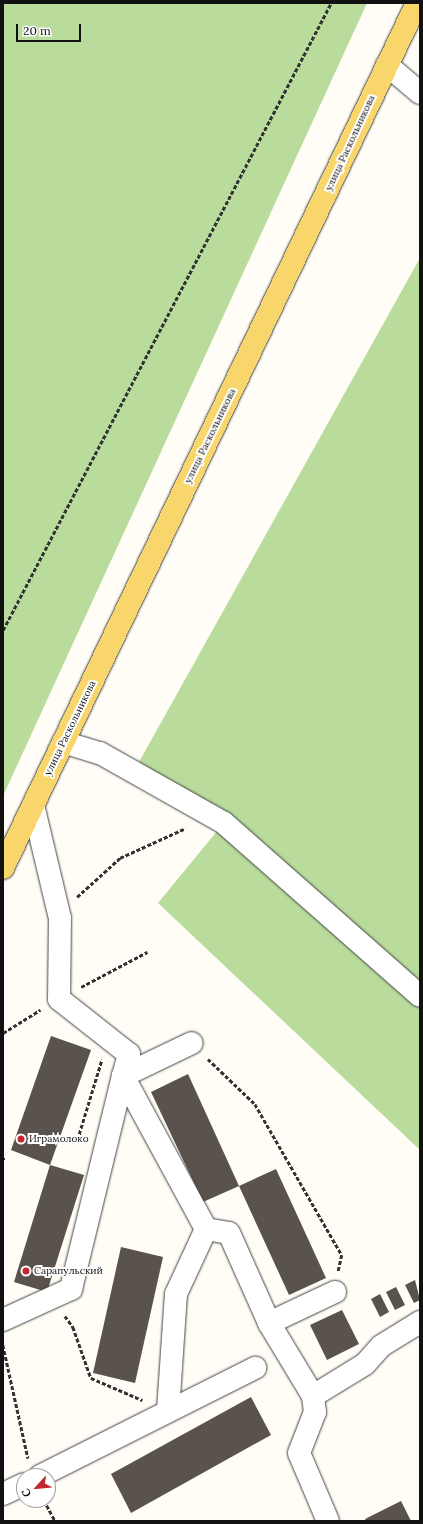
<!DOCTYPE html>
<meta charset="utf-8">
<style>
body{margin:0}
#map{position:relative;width:423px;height:1524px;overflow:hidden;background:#fffdf5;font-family:Lora,serif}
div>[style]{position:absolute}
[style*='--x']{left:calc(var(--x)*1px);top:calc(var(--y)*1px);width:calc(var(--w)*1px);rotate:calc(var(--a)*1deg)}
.forest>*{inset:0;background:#b9dc9c}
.building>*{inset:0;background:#5a524d}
.path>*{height:2.5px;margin-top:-1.25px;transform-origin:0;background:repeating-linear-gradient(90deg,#333 0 4px,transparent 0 6px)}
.roads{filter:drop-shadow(0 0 1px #444) drop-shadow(0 0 1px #444)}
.minor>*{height:22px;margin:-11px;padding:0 11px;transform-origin:11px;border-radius:11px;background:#fff}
.major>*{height:22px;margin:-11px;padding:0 11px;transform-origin:11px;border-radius:11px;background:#f9d66b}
.dots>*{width:11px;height:11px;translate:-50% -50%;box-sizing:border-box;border:2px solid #fff;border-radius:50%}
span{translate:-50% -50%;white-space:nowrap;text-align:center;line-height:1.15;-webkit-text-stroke:4px #fff;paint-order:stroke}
.street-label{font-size:10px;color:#111}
.poi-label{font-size:10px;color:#111}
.left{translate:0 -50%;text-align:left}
.frame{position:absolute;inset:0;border:4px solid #111;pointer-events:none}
.north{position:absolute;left:16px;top:1468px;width:40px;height:40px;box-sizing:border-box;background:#fff;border:1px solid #a0a0a0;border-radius:50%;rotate:243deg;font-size:11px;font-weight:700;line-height:16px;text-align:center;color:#111}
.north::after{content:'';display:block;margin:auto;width:14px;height:18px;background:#c4262e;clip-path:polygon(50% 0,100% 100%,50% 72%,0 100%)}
.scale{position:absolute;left:16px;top:24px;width:65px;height:18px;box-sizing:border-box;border:2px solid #111;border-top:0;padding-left:5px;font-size:12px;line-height:14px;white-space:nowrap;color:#111;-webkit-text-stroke:3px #fff;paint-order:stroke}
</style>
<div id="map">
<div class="forest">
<i style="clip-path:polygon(3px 3px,367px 3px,3px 796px)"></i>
<i style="clip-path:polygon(420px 258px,420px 1150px,158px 903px,227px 819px,139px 762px)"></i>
</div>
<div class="building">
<i style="clip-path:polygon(51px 1036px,91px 1050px,50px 1165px,11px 1150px)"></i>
<i style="clip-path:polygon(188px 1074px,239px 1186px,203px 1202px,151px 1092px)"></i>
<i style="clip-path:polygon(50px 1165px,84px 1175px,47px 1292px,14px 1282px)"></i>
<i style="clip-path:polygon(276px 1169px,326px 1278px,289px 1295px,239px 1186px)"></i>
<i style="clip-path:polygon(121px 1247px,163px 1257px,135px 1383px,93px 1373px)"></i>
<i style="clip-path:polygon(415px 1280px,420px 1300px,414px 1303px,405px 1285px)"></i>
<i style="clip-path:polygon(396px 1287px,405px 1305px,395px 1310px,386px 1292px)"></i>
<i style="clip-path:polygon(380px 1294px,389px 1312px,380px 1317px,371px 1299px)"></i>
<i style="clip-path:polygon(342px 1310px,359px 1344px,327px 1360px,310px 1325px)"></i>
<i style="clip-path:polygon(251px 1397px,271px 1435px,131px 1513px,111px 1474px)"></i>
<i style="clip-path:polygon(401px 1501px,411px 1521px,366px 1521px,365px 1519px)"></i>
</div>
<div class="path">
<i style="--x:3;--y:630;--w:708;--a:-62.38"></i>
<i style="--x:77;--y:897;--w:58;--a:-42.2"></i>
<i style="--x:120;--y:858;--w:72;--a:-24.4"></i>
<i style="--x:81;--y:987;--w:75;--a:-27.9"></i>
<i style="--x:3;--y:1033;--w:44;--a:-31.9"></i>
<i style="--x:208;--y:1059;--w:65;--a:43.8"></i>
<i style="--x:255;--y:1104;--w:174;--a:60.1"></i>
<i style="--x:342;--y:1255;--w:17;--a:103"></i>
<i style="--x:85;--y:1143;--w:11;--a:-124"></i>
<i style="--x:79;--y:1134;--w:78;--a:-73"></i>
<i style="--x:3;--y:1159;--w:2;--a:0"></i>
<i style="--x:65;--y:1316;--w:14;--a:54"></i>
<i style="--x:73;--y:1327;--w:54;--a:70.6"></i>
<i style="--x:91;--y:1378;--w:56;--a:23.3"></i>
<i style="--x:3;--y:1345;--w:116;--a:77.5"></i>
<i style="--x:44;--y:1500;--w:24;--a:62"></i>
</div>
<div class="roads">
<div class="minor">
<i style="--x:387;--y:65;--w:43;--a:40.3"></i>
<i style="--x:63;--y:742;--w:39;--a:17"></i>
<i style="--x:100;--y:753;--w:142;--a:29.4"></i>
<i style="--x:224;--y:823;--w:261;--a:41.4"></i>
<i style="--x:33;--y:805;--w:116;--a:76.6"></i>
<i style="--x:60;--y:918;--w:81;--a:90.7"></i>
<i style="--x:59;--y:999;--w:89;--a:38.2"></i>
<i style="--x:129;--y:1054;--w:23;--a:105"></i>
<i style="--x:123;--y:1076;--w:174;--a:61.5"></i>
<i style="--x:206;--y:1229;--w:23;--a:10"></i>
<i style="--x:229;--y:1233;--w:98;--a:66"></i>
<i style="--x:269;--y:1323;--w:85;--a:58.9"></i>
<i style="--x:313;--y:1396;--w:16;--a:83"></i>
<i style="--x:315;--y:1412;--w:44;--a:111.3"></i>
<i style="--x:299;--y:1453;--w:74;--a:66.9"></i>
<i style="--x:3;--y:1320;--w:75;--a:-24.5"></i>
<i style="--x:71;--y:1289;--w:219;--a:-76.3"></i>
<i style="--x:123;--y:1076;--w:76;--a:-25.6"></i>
<i style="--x:269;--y:1323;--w:73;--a:-25.2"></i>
<i style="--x:313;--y:1396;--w:61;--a:-31.6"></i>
<i style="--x:365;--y:1364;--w:24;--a:-48"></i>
<i style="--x:381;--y:1346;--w:46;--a:-31.6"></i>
<i style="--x:168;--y:1411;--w:117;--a:-86.1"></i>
<i style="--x:176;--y:1294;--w:72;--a:-65.2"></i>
<i style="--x:40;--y:1476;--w:241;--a:-26.7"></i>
<i style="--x:3;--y:1494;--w:23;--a:-25"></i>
</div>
<div class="major">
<i style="--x:3;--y:868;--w:959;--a:-64.42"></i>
</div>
</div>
<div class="dots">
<i style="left:21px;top:1139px;background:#c4262e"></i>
<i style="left:26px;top:1271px;background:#c4262e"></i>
</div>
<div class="street-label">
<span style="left:350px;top:143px;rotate:-65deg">улица Раскольникова</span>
<span style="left:210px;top:436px;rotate:-64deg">улица Раскольникова</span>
<span style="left:70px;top:728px;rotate:-64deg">улица Раскольникова</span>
</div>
<div class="poi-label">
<span class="left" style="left:29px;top:1139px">Играмолоко</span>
<span class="left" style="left:34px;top:1271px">Сарапульский</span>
</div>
<div class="frame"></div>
<div class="north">С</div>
<div class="scale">20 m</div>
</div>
